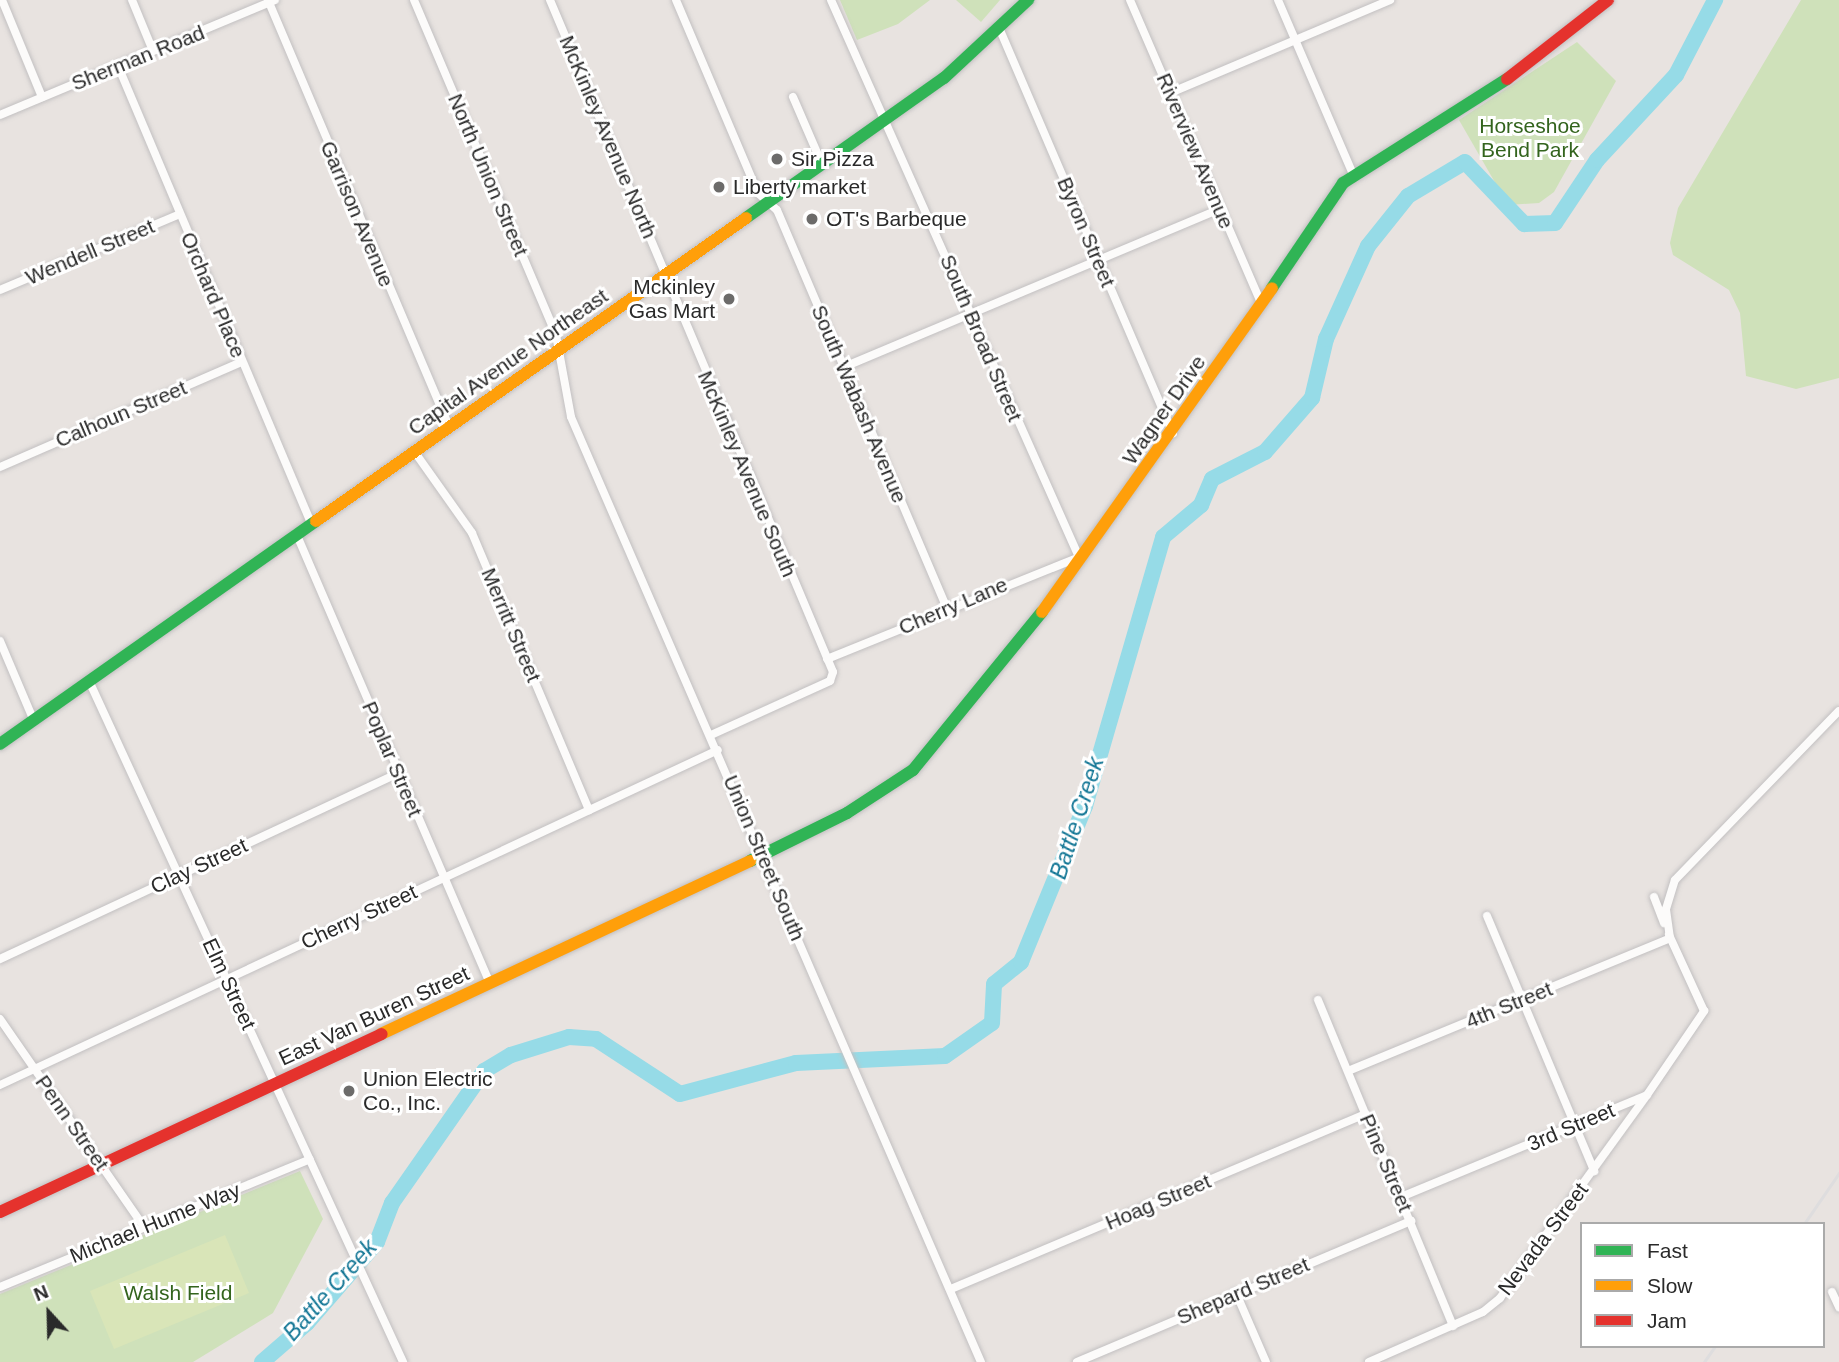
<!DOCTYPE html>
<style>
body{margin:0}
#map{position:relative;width:1839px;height:1362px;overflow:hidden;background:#e8e3e0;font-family:Arial,sans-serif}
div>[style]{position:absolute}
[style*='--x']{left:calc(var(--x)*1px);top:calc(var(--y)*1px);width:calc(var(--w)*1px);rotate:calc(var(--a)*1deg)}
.green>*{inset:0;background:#cfe1ba}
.pitch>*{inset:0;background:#d9e5b8}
.river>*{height:16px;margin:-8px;padding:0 8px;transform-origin:8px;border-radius:8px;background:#96dbe7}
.roads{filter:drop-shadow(0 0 2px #c2c0c1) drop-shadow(0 0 2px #c2c0c1)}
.street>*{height:8px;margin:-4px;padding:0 4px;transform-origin:4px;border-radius:4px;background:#fcfbfa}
.fast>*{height:12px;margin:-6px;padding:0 6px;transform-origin:6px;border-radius:6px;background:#30b455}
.slow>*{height:12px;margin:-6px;padding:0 6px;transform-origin:6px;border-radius:6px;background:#ff9f0a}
.jam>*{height:12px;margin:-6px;padding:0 6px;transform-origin:6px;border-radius:6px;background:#e5322d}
.rail>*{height:2.5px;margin:-1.25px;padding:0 1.25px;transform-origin:1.25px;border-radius:1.25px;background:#deddde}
.dots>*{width:19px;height:19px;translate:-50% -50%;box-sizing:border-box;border:4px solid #fff;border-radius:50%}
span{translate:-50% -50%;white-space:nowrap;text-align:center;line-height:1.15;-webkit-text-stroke:6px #fff;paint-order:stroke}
.street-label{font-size:21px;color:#2a2a2a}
.park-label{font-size:21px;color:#33641d}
.poi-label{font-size:21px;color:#2a2a2a}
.left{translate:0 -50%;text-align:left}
.right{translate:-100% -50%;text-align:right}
.water-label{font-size:23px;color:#127695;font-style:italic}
.legend{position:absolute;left:1580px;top:1222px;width:245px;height:126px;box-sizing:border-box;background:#fff;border:2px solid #aaa;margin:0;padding:9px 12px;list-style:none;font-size:21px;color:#2a2a2a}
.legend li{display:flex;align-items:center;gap:14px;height:35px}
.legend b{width:35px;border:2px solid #aaa}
.north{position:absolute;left:14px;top:1278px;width:70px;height:70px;-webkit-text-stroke:5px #fff;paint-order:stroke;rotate:338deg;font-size:19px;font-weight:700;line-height:28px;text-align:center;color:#2a2a2a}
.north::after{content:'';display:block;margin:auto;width:24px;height:32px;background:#2a2a2a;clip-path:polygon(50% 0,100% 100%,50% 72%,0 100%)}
</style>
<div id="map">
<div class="green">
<i style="clip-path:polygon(840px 0,930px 0,898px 24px,857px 40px)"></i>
<i style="clip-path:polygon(956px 0,1000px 0,981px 22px)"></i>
<i style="clip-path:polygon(1801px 0,1839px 0,1839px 378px,1796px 389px,1746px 376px,1740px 313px,1729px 290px,1673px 255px,1670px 243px,1678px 208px)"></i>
<i style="clip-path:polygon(1577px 42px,1616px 81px,1554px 192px,1539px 203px,1508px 205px,1459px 120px)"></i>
<i style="clip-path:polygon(300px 1171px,323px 1219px,273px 1313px,193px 1362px,0 1362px,0 1294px)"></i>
</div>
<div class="pitch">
<i style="clip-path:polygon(225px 1235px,249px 1293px,114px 1349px,90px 1291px)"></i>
</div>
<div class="river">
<i style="--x:262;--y:1362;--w:60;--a:-40.9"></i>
<i style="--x:307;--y:1323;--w:107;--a:-49.2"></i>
<i style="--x:377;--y:1242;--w:42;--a:-69"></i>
<i style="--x:392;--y:1203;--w:161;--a:-55.1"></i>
<i style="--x:484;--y:1071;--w:31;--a:-31"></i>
<i style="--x:511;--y:1055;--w:61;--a:-17.2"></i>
<i style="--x:569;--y:1037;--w:27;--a:4"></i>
<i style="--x:596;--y:1039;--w:100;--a:33.2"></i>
<i style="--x:680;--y:1094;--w:120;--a:-15"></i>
<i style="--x:796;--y:1063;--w:149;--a:-2.7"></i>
<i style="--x:945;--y:1056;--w:57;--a:-35.1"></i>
<i style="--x:992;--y:1023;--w:39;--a:-87"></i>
<i style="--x:994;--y:984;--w:35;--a:-39"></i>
<i style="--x:1021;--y:962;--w:169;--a:-67.7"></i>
<i style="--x:1085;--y:806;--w:280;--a:-73.8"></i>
<i style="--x:1163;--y:537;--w:50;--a:-40.1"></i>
<i style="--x:1201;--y:505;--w:28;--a:-67"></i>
<i style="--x:1212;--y:479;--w:59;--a:-27"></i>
<i style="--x:1265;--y:452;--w:72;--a:-49"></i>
<i style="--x:1312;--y:398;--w:61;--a:-76.7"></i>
<i style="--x:1326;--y:339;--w:102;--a:-65.7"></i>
<i style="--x:1368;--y:246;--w:64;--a:-51.3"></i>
<i style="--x:1408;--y:196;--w:66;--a:-30.8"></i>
<i style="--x:1465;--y:162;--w:86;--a:46.4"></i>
<i style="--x:1524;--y:224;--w:31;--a:-2"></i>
<i style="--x:1555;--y:223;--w:76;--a:-56.3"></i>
<i style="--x:1597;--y:160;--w:116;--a:-47.1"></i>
<i style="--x:1676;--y:75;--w:85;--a:-62.5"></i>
</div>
<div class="roads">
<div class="street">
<i style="--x:2;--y:0;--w:105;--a:67.6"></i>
<i style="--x:132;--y:0;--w:55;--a:67.6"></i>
<i style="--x:268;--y:0;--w:464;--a:67"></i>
<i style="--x:414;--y:0;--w:364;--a:67"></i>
<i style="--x:556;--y:335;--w:83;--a:79.6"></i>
<i style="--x:571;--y:417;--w:1030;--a:66.55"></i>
<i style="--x:550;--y:0;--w:729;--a:67.16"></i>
<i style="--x:833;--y:672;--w:9;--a:108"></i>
<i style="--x:830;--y:681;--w:131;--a:155.6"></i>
<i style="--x:676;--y:0;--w:210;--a:67"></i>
<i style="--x:758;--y:193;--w:25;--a:42"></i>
<i style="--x:777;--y:210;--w:433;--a:66.9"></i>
<i style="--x:831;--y:0;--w:610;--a:66"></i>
<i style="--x:1130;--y:0;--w:328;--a:66.6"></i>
<i style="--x:1278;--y:0;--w:189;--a:66.7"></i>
<i style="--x:1000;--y:30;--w:439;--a:66.8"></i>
<i style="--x:118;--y:66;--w:496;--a:67.1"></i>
<i style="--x:1170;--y:93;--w:239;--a:-22.9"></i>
<i style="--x:793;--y:97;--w:73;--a:66.6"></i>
<i style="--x:0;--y:115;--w:298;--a:-22.7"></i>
<i style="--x:0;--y:290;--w:195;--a:-22.9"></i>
<i style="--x:844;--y:367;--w:408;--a:-22.8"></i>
<i style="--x:414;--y:451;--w:100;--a:54.7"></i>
<i style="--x:472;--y:533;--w:301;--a:67.1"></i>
<i style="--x:0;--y:467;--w:263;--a:-23.5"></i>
<i style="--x:296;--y:533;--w:490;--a:66.7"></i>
<i style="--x:0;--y:641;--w:87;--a:67"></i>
<i style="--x:827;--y:659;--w:272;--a:-22"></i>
<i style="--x:90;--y:683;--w:748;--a:65.25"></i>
<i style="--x:1654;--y:897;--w:28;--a:69"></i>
<i style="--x:1487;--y:916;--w:277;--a:67.2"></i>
<i style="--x:0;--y:959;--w:439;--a:-25"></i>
<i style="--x:1318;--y:1000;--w:353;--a:67.5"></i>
<i style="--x:0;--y:1019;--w:253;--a:55.3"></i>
<i style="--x:1348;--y:1071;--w:348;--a:-22.4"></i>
<i style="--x:1670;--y:938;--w:29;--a:-98"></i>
<i style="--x:1666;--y:909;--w:30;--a:-73"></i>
<i style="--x:1675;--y:880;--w:235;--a:-45.9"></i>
<i style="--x:0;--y:1085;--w:792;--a:-25.01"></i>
<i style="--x:1401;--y:1197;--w:266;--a:-22.5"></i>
<i style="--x:1647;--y:1095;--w:102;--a:-55.8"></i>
<i style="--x:1704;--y:1011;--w:84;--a:-114.7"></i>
<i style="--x:0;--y:1287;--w:335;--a:-22.4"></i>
<i style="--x:951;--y:1289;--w:450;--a:-22.9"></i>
<i style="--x:1832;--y:1292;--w:17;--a:65"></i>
<i style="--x:1236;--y:1293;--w:75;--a:66.5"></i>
<i style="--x:1077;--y:1362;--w:363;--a:-22.9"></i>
<i style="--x:1369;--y:1362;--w:124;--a:-23.7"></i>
<i style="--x:1483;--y:1312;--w:22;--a:-39"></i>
<i style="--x:1500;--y:1298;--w:249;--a:-54.1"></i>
</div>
<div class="fast">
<i style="--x:746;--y:218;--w:242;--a:-35.3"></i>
<i style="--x:944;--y:78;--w:115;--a:-42.9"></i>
<i style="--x:1272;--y:288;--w:127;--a:-55.9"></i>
<i style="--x:1343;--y:183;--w:194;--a:-32.4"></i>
<i style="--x:0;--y:744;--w:387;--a:-35.2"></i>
<i style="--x:750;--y:861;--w:108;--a:-26.3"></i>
<i style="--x:847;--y:813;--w:79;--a:-33.1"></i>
<i style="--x:913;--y:770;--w:204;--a:-50.8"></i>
</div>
<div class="slow">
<i style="--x:316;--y:521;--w:526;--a:-35.17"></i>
<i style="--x:1042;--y:612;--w:397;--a:-54.6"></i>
<i style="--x:381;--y:1034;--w:408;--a:-25.1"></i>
</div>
<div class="jam">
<i style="--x:1507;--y:79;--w:128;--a:-38"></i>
<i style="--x:0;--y:1212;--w:421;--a:-25"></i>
</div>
</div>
<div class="rail">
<i style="--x:1804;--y:1224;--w:62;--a:-55.5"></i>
<i style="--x:1704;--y:1362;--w:19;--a:-55"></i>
</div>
<div class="dots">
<i style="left:777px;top:159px;background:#6c6b6a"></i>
<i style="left:719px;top:187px;background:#6c6b6a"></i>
<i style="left:812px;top:219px;background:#6c6b6a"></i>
<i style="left:729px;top:299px;background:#6c6b6a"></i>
<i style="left:349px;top:1091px;background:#6c6b6a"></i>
</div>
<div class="street-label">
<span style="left:138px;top:58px;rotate:-22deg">Sherman Road</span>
<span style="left:608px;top:137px;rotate:67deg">McKinley Avenue North</span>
<span style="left:1195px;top:151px;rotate:67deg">Riverview Avenue</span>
<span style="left:488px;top:175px;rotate:67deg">North Union Street</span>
<span style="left:357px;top:214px;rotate:67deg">Garrison Avenue</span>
<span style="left:1086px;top:232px;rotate:67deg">Byron Street</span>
<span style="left:90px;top:252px;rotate:-23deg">Wendell Street</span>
<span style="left:213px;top:295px;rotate:67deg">Orchard Place</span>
<span style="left:981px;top:338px;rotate:67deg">South Broad Street</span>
<span style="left:508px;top:362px;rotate:-35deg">Capital Avenue Northeast</span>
<span style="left:859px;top:404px;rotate:67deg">South Wabash Avenue</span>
<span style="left:1164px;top:410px;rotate:-55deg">Wagner Drive</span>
<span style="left:121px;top:414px;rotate:-23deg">Calhoun Street</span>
<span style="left:747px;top:474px;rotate:67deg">McKinley Avenue South</span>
<span style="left:953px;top:606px;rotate:-23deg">Cherry Lane</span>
<span style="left:511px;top:625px;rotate:67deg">Merritt Street</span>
<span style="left:392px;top:759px;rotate:67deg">Poplar Street</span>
<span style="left:764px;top:858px;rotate:67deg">Union Street South</span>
<span style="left:199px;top:866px;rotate:-25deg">Clay Street</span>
<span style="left:359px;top:917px;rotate:-25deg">Cherry Street</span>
<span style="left:229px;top:984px;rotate:65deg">Elm Street</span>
<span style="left:1509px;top:1005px;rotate:-22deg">4th Street</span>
<span style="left:374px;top:1016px;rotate:-25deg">East Van Buren Street</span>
<span style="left:72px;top:1123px;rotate:55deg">Penn Street</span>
<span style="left:1571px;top:1127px;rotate:-23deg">3rd Street</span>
<span style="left:1386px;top:1163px;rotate:67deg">Pine Street</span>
<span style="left:1158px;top:1202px;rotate:-23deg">Hoag Street</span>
<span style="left:155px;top:1223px;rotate:-22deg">Michael Hume Way</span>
<span style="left:1543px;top:1239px;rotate:-53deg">Nevada Street</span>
<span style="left:1243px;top:1291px;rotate:-23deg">Shepard Street</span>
</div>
<div class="park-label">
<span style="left:1530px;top:138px">Horseshoe<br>Bend Park</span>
<span style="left:178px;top:1293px">Walsh Field</span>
</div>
<div class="poi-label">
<span class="left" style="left:791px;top:159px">Sir Pizza</span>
<span class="left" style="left:733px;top:187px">Liberty market</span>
<span class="left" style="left:826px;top:219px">OT's Barbeque</span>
<span class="right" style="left:715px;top:299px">Mckinley<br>Gas Mart</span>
<span class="left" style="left:363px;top:1091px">Union Electric<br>Co., Inc.</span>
</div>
<div class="water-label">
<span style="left:1077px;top:818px;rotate:-72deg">Battle Creek</span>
<span style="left:330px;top:1290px;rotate:-48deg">Battle Creek</span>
</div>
<ul class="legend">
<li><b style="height:9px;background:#30b455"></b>Fast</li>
<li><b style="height:9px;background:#ff9f0a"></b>Slow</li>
<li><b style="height:9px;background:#e5322d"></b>Jam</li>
</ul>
<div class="north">N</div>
</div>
